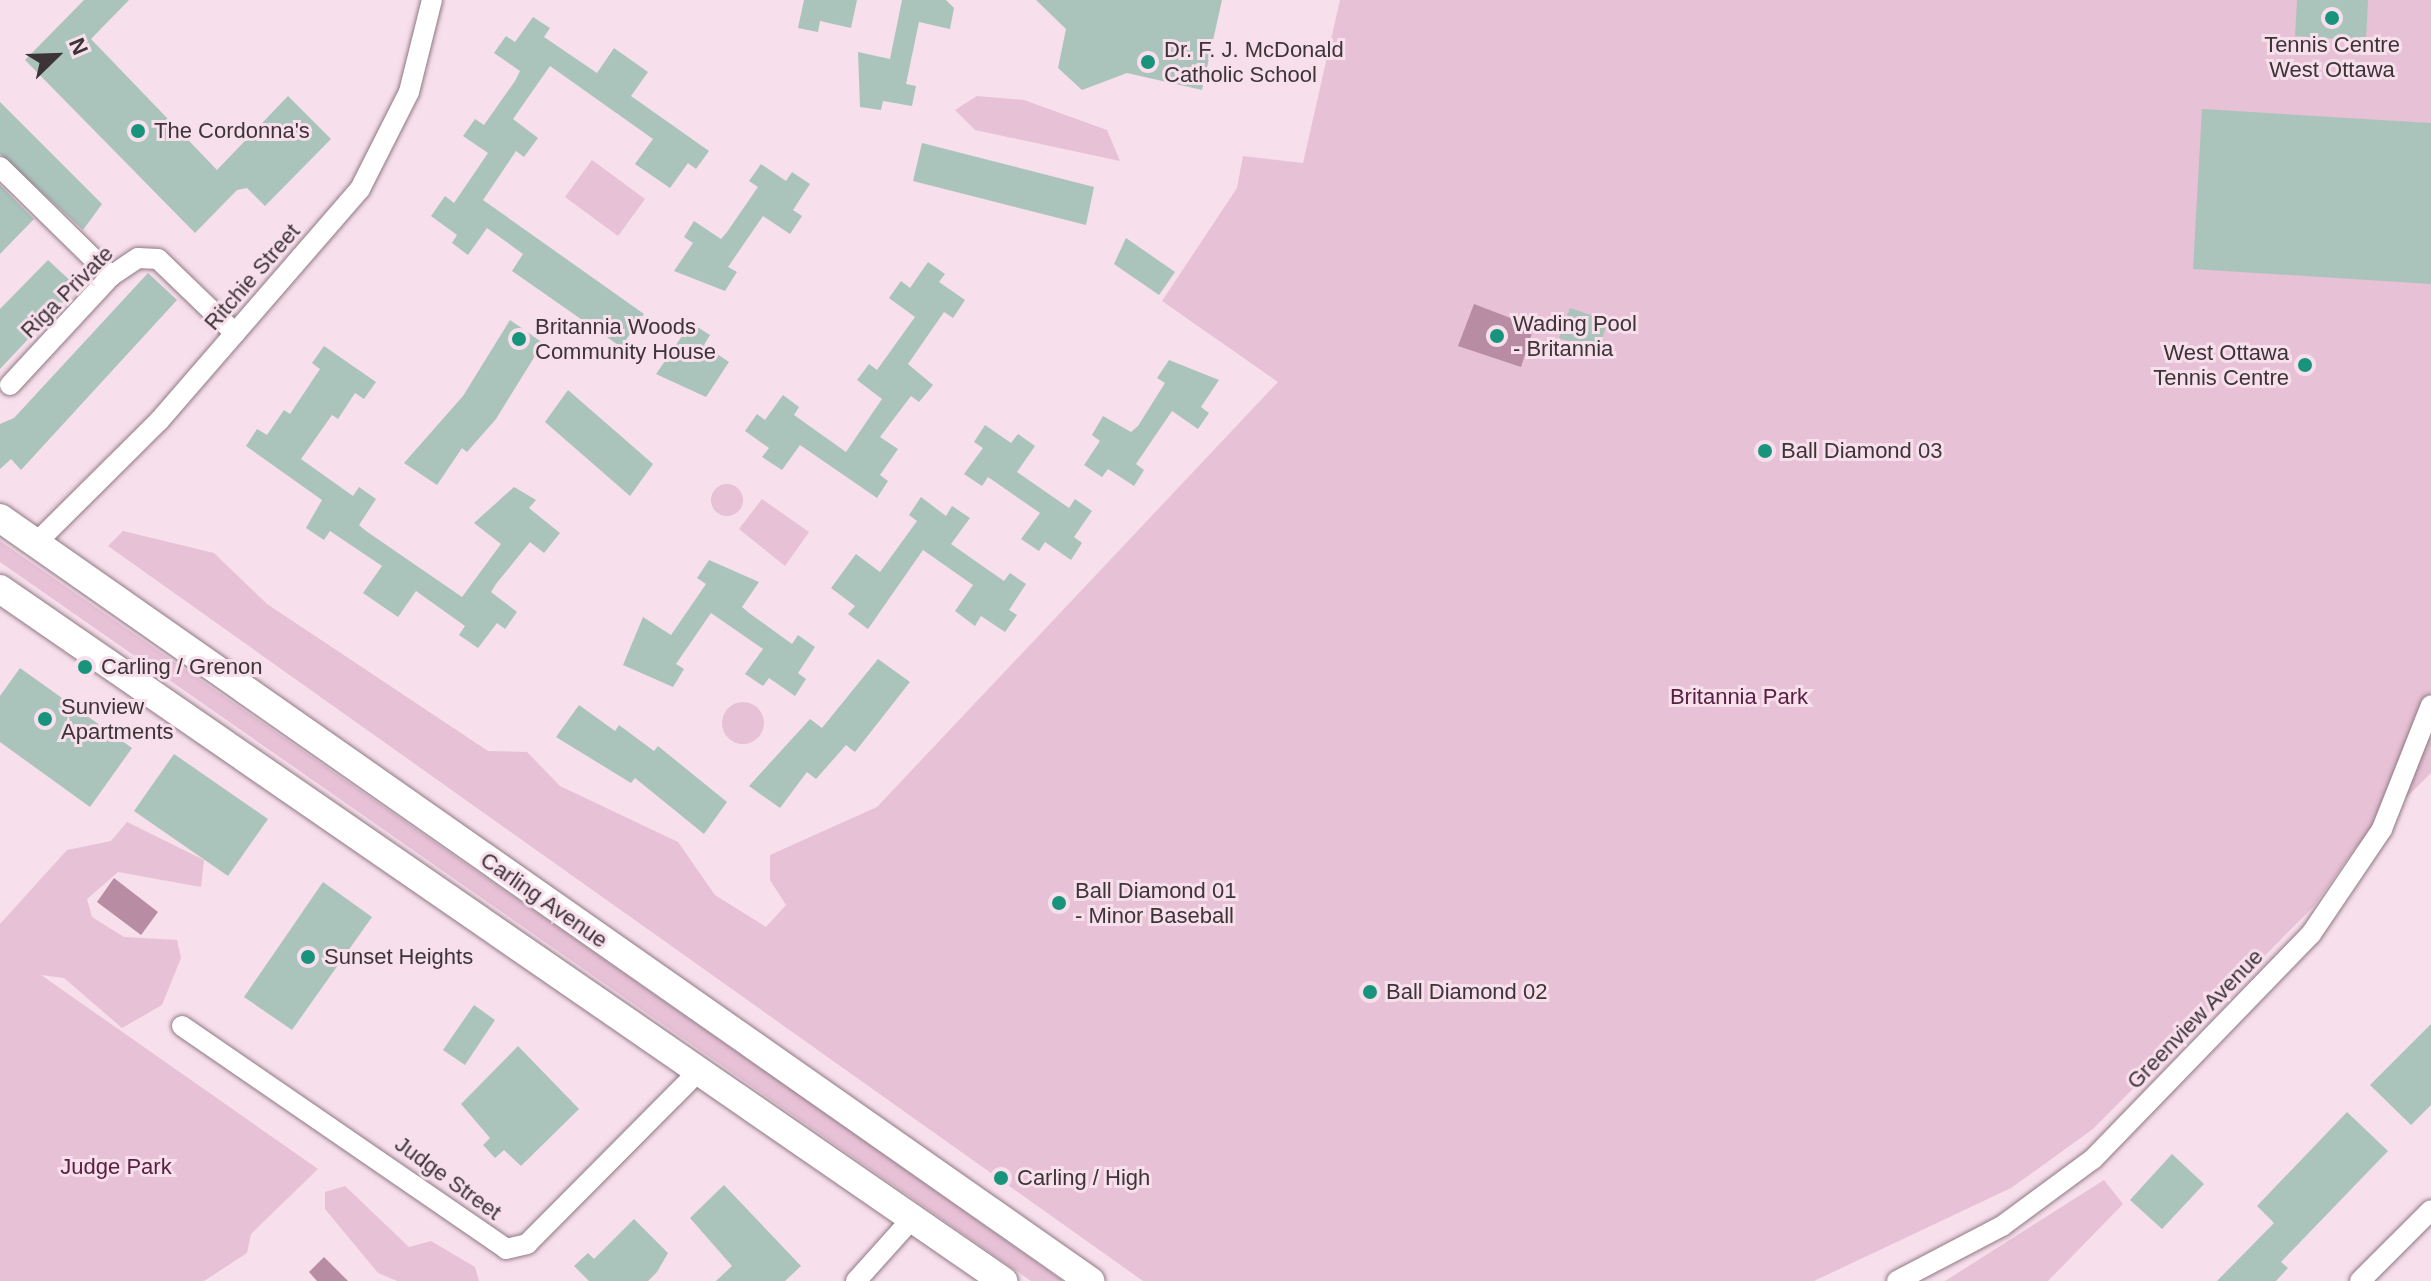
<!DOCTYPE html>
<style>
body{margin:0}
#map{position:relative;width:2431px;height:1281px;overflow:hidden;background:#f7dfeb;font-family:Arial,sans-serif}
div>[style]{position:absolute}
[style*='--x']{left:calc(var(--x)*1px);top:calc(var(--y)*1px);width:calc(var(--w)*1px);rotate:calc(var(--a)*1deg)}
.green>*{inset:0;background:#e7c1d5}
.round{border-radius:50%}
.water>*{inset:0;background:#b88ca3}
.building>*{inset:0;background:#aac4bc}
.roads{filter:drop-shadow(0 0 2px #8f7984) drop-shadow(0 0 2px #8f7984)}
.street>*{height:20px;margin:-10px;padding:0 10px;transform-origin:10px;border-radius:10px;background:#fff}
.secondary>*{height:28px;margin:-14px;padding:0 14px;transform-origin:14px;border-radius:14px;background:#fff}
.dots>*{width:22px;height:22px;translate:-50% -50%;box-sizing:border-box;border:4px solid #f7dfeb;border-radius:50%}
span{translate:-50% -50%;white-space:nowrap;text-align:center;line-height:1.15;-webkit-text-stroke:6px #f7dfeb;paint-order:stroke}
.poi-label{font-size:22px;color:#3d3438}
.left{translate:0 -50%;text-align:left}
.right{translate:-100% -50%;text-align:right}
.street-label{font-size:22px;color:#3d3438}
.park-label{font-size:22px;color:#582042}
.north{position:absolute;left:16px;top:16px;width:80px;height:80px;-webkit-text-stroke:6px #f7dfeb;paint-order:stroke;rotate:67deg;font-size:22px;font-weight:700;line-height:32px;text-align:center;color:#3d3438}
.north::after{content:'';display:block;margin:auto;width:28px;height:36px;background:#3d3438;clip-path:polygon(50% 0,100% 100%,50% 72%,0 100%)}
</style>
<div id="map">
<div class="green">
<i style="clip-path:polygon(1340px 0,2431px 0,2431px 773px,2355px 848px,2314px 906px,2093px 1129px,2011px 1188px,1814px 1281px,1143px 1281px,108px 546px,123px 531px,214px 553px,267px 604px,488px 751px,527px 752px,560px 786px,678px 842px,715px 895px,766px 927px,786px 905px,770px 880px,770px 855px,877px 807px,1278px 382px,1162px 301px,1237px 188px,1243px 156px,1303px 163px)"></i>
<i style="clip-path:polygon(977px 96px,1024px 100px,1107px 130px,1120px 161px,975px 130px,955px 110px)"></i>
<i style="clip-path:polygon(592px 160px,645px 199px,618px 236px,565px 197px)"></i>
<i class="round" style="left:711px;top:484px;width:32px;height:32px"></i>
<i style="clip-path:polygon(762px 499px,809px 532px,785px 566px,739px 529px)"></i>
<i style="clip-path:polygon(0 541px,834px 1119px,1063px 1281px,1031px 1281px,0 562px)"></i>
<i class="round" style="left:722px;top:702px;width:42px;height:42px"></i>
<i style="clip-path:polygon(127px 822px,204px 860px,201px 887px,118px 872px,87px 899px,92px 917px,124px 937px,177px 940px,181px 958px,162px 1005px,122px 1028px,64px 978px,41px 975px,318px 1169px,251px 1234px,247px 1253px,204px 1281px,0 1281px,0 924px,67px 850px,111px 841px)"></i>
<i style="clip-path:polygon(2104px 1180px,2123px 1204px,2048px 1281px,1945px 1281px)"></i>
<i style="clip-path:polygon(345px 1186px,409px 1247px,431px 1241px,475px 1267px,479px 1281px,397px 1281px,378px 1273px,325px 1209px,325px 1192px)"></i>
</div>
<div class="water">
<i style="clip-path:polygon(1474px 304px,1534px 327px,1521px 367px,1458px 346px)"></i>
<i style="clip-path:polygon(114px 878px,158px 912px,141px 935px,97px 902px)"></i>
<i style="clip-path:polygon(324px 1257px,348px 1281px,317px 1281px,309px 1272px)"></i>
</div>
<div class="building">
<i style="clip-path:polygon(84px 0,129px 0,91px 39px,217px 170px,288px 96px,331px 139px,265px 206px,247px 188px,237px 190px,195px 233px,25px 60px)"></i>
<i style="clip-path:polygon(804px 0,857px 0,851px 28px,820px 21px,818px 32px,798px 28px)"></i>
<i style="clip-path:polygon(902px 0,946px 0,954px 8px,950px 29px,919px 22px,906px 84px,916px 86px,912px 106px,883px 101px,881px 110px,860px 107px,858px 52px,890px 59px)"></i>
<i style="clip-path:polygon(1036px 0,1222px 0,1202px 90px,1127px 73px,1082px 90px,1058px 68px,1066px 29px)"></i>
<i style="clip-path:polygon(2297px 0,2368px 0,2366px 41px,2295px 36px)"></i>
<i style="clip-path:polygon(533px 17px,550px 28px,544px 37px,597px 73px,614px 48px,648px 72px,631px 96px,709px 151px,696px 169px,688px 163px,670px 188px,635px 164px,653px 139px,550px 66px,513px 119px,538px 138px,524px 157px,516px 151px,483px 200px,644px 314px,621px 347px,512px 271px,523px 254px,487px 228px,468px 255px,452px 243px,457px 235px,431px 216px,445px 196px,454px 203px,488px 153px,463px 136px,475px 119px,484px 125px,515px 81px,520px 71px,494px 53px,506px 36px,515px 42px)"></i>
<i style="clip-path:polygon(0 102px,102px 204px,83px 230px,0 154px)"></i>
<i style="clip-path:polygon(2202px 109px,2431px 123px,2431px 284px,2193px 269px)"></i>
<i style="clip-path:polygon(922px 143px,1094px 187px,1086px 225px,913px 181px)"></i>
<i style="clip-path:polygon(761px 164px,786px 181px,792px 172px,810px 184px,793px 210px,802px 216px,790px 234px,763px 216px,728px 267px,737px 272px,725px 291px,674px 271px,693px 243px,684px 237px,694px 221px,721px 239px,727px 232px,758px 187px,749px 181px)"></i>
<i style="clip-path:polygon(0 185px,34px 219px,0 254px)"></i>
<i style="clip-path:polygon(1126px 238px,1175px 272px,1159px 295px,1114px 264px)"></i>
<i style="clip-path:polygon(48px 260px,77px 287px,0 369px,0 309px)"></i>
<i style="clip-path:polygon(928px 262px,945px 274px,939px 282px,965px 300px,953px 318px,944px 312px,908px 364px,933px 385px,919px 402px,911px 396px,880px 437px,898px 449px,880px 475px,888px 481px,877px 498px,800px 445px,782px 470px,762px 457px,769px 448px,745px 431px,757px 414px,765px 420px,783px 395px,799px 407px,794px 415px,846px 452px,882px 399px,857px 380px,869px 364px,877px 370px,915px 317px,889px 298px,901px 281px,910px 288px)"></i>
<i style="clip-path:polygon(148px 273px,177px 300px,21px 470px,11px 459px,0 469px,0 424px,14px 418px)"></i>
<i style="clip-path:polygon(1570px 308px,1608px 321px,1598px 351px,1559px 338px)"></i>
<i style="clip-path:polygon(510px 320px,543px 343px,496px 419px,467px 452px,462px 448px,437px 485px,404px 463px,463px 396px)"></i>
<i style="clip-path:polygon(691px 323px,710px 335px,704px 345px,729px 362px,706px 397px,656px 374px)"></i>
<i style="clip-path:polygon(324px 346px,376px 382px,364px 399px,355px 393px,338px 419px,332px 415px,301px 459px,353px 496px,359px 487px,376px 499px,359px 525px,366px 531px,462px 597px,501px 544px,474px 523px,514px 487px,536px 500px,529px 508px,560px 533px,544px 553px,530px 542px,496px 584px,491px 592px,517px 612px,505px 629px,497px 623px,478px 648px,459px 635px,465px 626px,416px 591px,398px 617px,363px 593px,382px 566px,330px 531px,324px 540px,306px 528px,322px 500px,246px 446px,257px 429px,267px 435px,284px 410px,290px 414px,320px 369px,312px 363px)"></i>
<i style="clip-path:polygon(1169px 360px,1219px 380px,1201px 407px,1209px 413px,1198px 429px,1172px 411px,1136px 464px,1144px 470px,1134px 486px,1108px 469px,1102px 477px,1084px 465px,1100px 441px,1092px 435px,1103px 416px,1131px 432px,1138px 426px,1165px 383px,1157px 378px)"></i>
<i style="clip-path:polygon(568px 390px,653px 464px,630px 496px,545px 422px)"></i>
<i style="clip-path:polygon(985px 425px,1011px 443px,1018px 434px,1035px 446px,1017px 472px,1069px 508px,1075px 499px,1092px 511px,1074px 537px,1082px 543px,1071px 560px,1045px 542px,1039px 551px,1021px 539px,1040px 513px,988px 477px,982px 486px,964px 474px,983px 448px,974px 442px)"></i>
<i style="clip-path:polygon(921px 497px,946px 516px,952px 506px,970px 518px,951px 544px,1004px 581px,1010px 573px,1026px 584px,1009px 610px,1017px 615px,1005px 632px,981px 616px,975px 626px,955px 611px,973px 585px,923px 550px,868px 629px,848px 614px,855px 606px,831px 588px,856px 554px,880px 572px,917px 521px,909px 515px)"></i>
<i style="clip-path:polygon(709px 560px,759px 582px,742px 607px,749px 613px,792px 644px,798px 635px,815px 647px,798px 673px,806px 679px,795px 696px,769px 678px,763px 686px,745px 674px,763px 649px,711px 613px,676px 664px,684px 669px,673px 687px,623px 665px,643px 617px,671px 635px,706px 584px,697px 578px)"></i>
<i style="clip-path:polygon(878px 659px,910px 682px,855px 752px,846px 745px,816px 779px,807px 772px,780px 808px,749px 786px,810px 719px,822px 728px)"></i>
<i style="clip-path:polygon(20px 668px,132px 748px,90px 807px,0 742px,0 696px)"></i>
<i style="clip-path:polygon(579px 705px,615px 731px,619px 725px,654px 751px,658px 746px,727px 802px,704px 834px,635px 778px,631px 783px,556px 737px)"></i>
<i style="clip-path:polygon(174px 754px,268px 819px,228px 876px,134px 811px)"></i>
<i style="clip-path:polygon(323px 882px,372px 917px,292px 1030px,244px 997px)"></i>
<i style="clip-path:polygon(474px 1005px,495px 1020px,465px 1065px,443px 1050px)"></i>
<i style="clip-path:polygon(2431px 1024px,2431px 1105px,2411px 1125px,2370px 1085px)"></i>
<i style="clip-path:polygon(518px 1046px,579px 1109px,521px 1166px,504px 1150px,495px 1158px,483px 1145px,490px 1138px,461px 1104px)"></i>
<i style="clip-path:polygon(2347px 1112px,2388px 1151px,2281px 1262px,2288px 1268px,2276px 1281px,2217px 1281px,2274px 1223px,2257px 1206px)"></i>
<i style="clip-path:polygon(2172px 1154px,2204px 1184px,2162px 1229px,2130px 1200px)"></i>
<i style="clip-path:polygon(724px 1185px,801px 1266px,785px 1281px,716px 1281px,732px 1266px,690px 1218px)"></i>
<i style="clip-path:polygon(634px 1219px,668px 1253px,657px 1272px,648px 1281px,589px 1281px,574px 1266px,588px 1253px,594px 1259px)"></i>
</div>
<div class="roads">
<div class="street">
<i style="--x:0;--y:167;--w:156;--a:44.5"></i>
<i style="--x:10;--y:385;--w:149;--a:-47.2"></i>
<i style="--x:111;--y:276;--w:32;--a:-34"></i>
<i style="--x:138;--y:258;--w:20;--a:3"></i>
<i style="--x:158;--y:259;--w:107;--a:43.9"></i>
<i style="--x:37;--y:542;--w:172;--a:-44.8"></i>
<i style="--x:159;--y:421;--w:307;--a:-49.1"></i>
<i style="--x:360;--y:189;--w:109;--a:-63.2"></i>
<i style="--x:409;--y:92;--w:95;--a:-76"></i>
<i style="--x:182;--y:1026;--w:393;--a:34.5"></i>
<i style="--x:506;--y:1249;--w:22;--a:-13"></i>
<i style="--x:527;--y:1244;--w:243;--a:-45.2"></i>
<i style="--x:856;--y:1281;--w:82;--a:-48"></i>
<i style="--x:1897;--y:1281;--w:119;--a:-27.6"></i>
<i style="--x:2002;--y:1226;--w:113;--a:-36.4"></i>
<i style="--x:2093;--y:1159;--w:313;--a:-45.9"></i>
<i style="--x:2311;--y:934;--w:127;--a:-55.9"></i>
<i style="--x:2382;--y:829;--w:133;--a:-68.4"></i>
<i style="--x:2360;--y:1281;--w:100;--a:-45"></i>
</div>
<div class="secondary">
<i style="--x:0;--y:518;--w:1331;--a:34.99"></i>
<i style="--x:0;--y:589;--w:1219;--a:34.6"></i>
</div>
</div>
<div class="dots">
<i style="left:2332px;top:18px;background:#18947c"></i>
<i style="left:1148px;top:62px;background:#18947c"></i>
<i style="left:138px;top:131px;background:#18947c"></i>
<i style="left:1497px;top:336px;background:#18947c"></i>
<i style="left:519px;top:339px;background:#18947c"></i>
<i style="left:2305px;top:365px;background:#18947c"></i>
<i style="left:1765px;top:451px;background:#18947c"></i>
<i style="left:85px;top:667px;background:#18947c"></i>
<i style="left:45px;top:719px;background:#18947c"></i>
<i style="left:1059px;top:903px;background:#18947c"></i>
<i style="left:308px;top:957px;background:#18947c"></i>
<i style="left:1370px;top:992px;background:#18947c"></i>
<i style="left:1001px;top:1178px;background:#18947c"></i>
</div>
<div class="poi-label">
<span style="left:2332px;top:57px">Tennis Centre<br>West Ottawa</span>
<span class="left" style="left:1164px;top:62px">Dr. F. J. McDonald<br>Catholic School</span>
<span class="left" style="left:154px;top:131px">The Cordonna's</span>
<span class="left" style="left:1513px;top:336px">Wading Pool<br>- Britannia</span>
<span class="left" style="left:535px;top:339px">Britannia Woods<br>Community House</span>
<span class="right" style="left:2289px;top:365px">West Ottawa<br>Tennis Centre</span>
<span class="left" style="left:1781px;top:451px">Ball Diamond 03</span>
<span class="left" style="left:101px;top:667px">Carling / Grenon</span>
<span class="left" style="left:61px;top:719px">Sunview<br>Apartments</span>
<span class="left" style="left:1075px;top:903px">Ball Diamond 01<br>- Minor Baseball</span>
<span class="left" style="left:324px;top:957px">Sunset Heights</span>
<span class="left" style="left:1386px;top:992px">Ball Diamond 02</span>
<span class="left" style="left:1017px;top:1178px">Carling / High</span>
</div>
<div class="street-label">
<span style="left:252px;top:277px;rotate:-49deg">Ritchie Street</span>
<span style="left:67px;top:292px;rotate:-45deg">Riga Private</span>
<span style="left:544px;top:900px;rotate:35deg">Carling Avenue</span>
<span style="left:2195px;top:1019px;rotate:-46deg">Greenview Avenue</span>
<span style="left:448px;top:1178px;rotate:36deg">Judge Street</span>
</div>
<div class="park-label">
<span style="left:1739px;top:697px">Britannia Park</span>
<span style="left:116px;top:1167px">Judge Park</span>
</div>
<div class="north">N</div>
</div>
